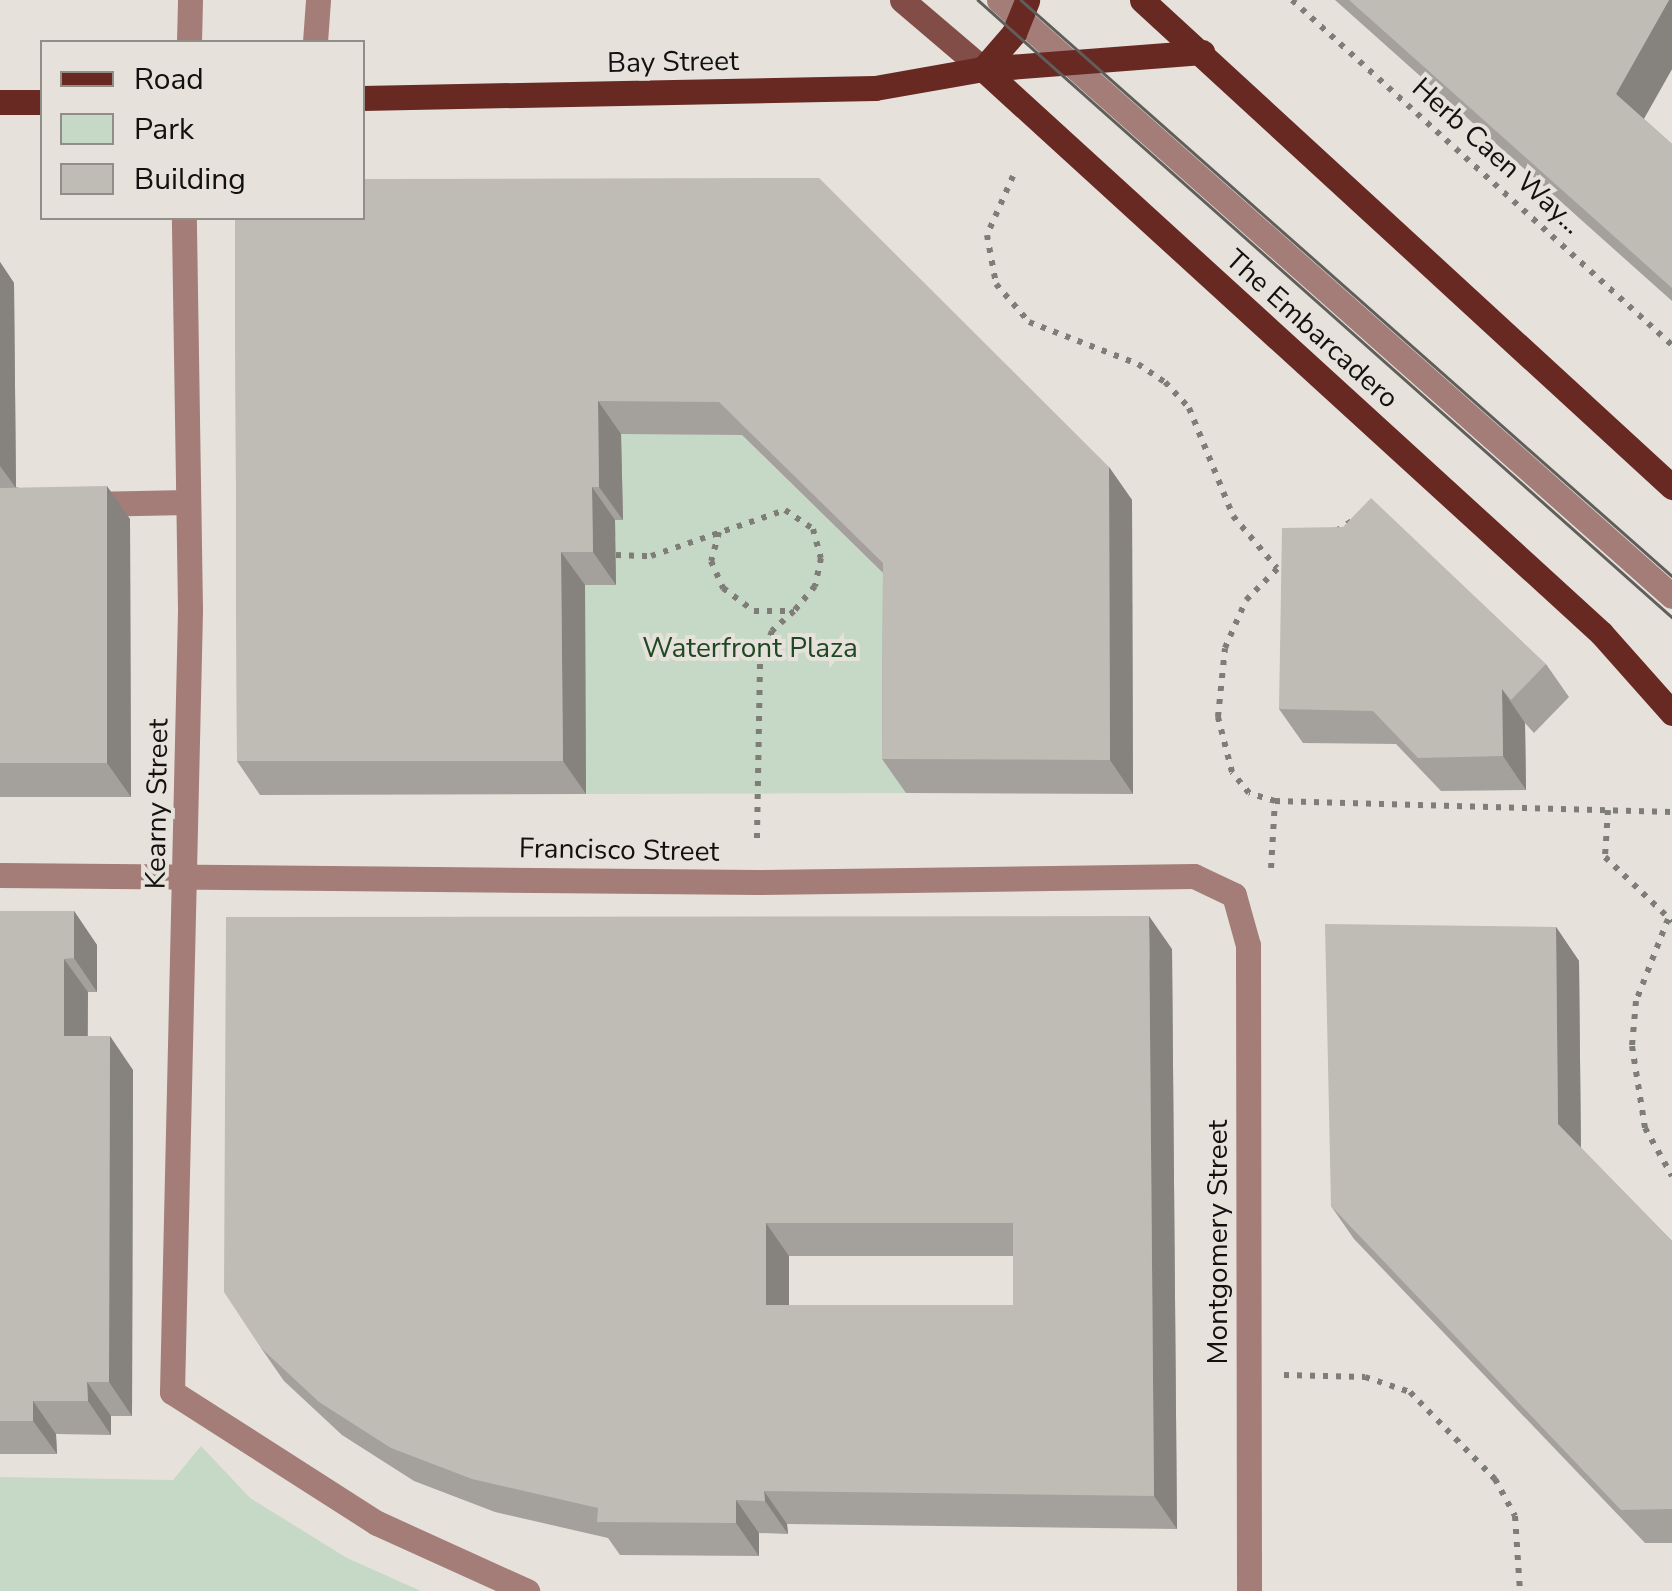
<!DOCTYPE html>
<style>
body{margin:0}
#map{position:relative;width:1672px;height:1591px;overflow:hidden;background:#e6e2db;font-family:"Nunito Sans",sans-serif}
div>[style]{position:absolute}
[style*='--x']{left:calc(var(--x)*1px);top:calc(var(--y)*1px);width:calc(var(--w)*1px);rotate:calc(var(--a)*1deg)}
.green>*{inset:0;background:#c6d8c6}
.path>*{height:6px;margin-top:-3px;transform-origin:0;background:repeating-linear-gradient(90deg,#7f7d78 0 5px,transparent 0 13px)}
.lane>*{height:25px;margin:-12.5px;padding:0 12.5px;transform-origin:12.5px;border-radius:12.5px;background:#a47d78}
.street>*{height:25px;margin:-12.5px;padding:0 12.5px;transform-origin:12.5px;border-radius:12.5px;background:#a47d78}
.secondary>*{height:25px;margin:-12.5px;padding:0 12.5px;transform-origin:12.5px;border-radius:12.5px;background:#824d46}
.primary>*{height:25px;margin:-12.5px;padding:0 12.5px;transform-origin:12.5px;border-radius:12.5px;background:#682923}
.tram>*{height:2.5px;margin:-1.25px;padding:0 1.25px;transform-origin:1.25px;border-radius:1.25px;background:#605e5a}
.wall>*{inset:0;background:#a4a19c}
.shaded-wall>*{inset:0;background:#86837f}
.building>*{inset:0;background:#bfbbb5}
span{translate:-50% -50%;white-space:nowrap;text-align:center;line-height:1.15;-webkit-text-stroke:8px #e6e2db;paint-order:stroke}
.street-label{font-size:28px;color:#12110f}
.park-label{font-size:28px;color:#1e4923}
.legend{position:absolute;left:40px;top:40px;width:325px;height:180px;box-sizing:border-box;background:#e6e2db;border:2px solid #918e89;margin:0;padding:12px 18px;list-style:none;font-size:30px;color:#12110f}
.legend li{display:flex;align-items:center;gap:20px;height:50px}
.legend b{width:50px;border:2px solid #918e89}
</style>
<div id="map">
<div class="green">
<i style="clip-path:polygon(585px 431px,742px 435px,906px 596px,906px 793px,586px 794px,585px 585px,616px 584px,616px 537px,586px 536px,586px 520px,623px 519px,622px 498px)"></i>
<i style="clip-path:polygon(201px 1446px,250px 1498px,347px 1558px,421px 1591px,0 1591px,0 1477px,173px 1480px)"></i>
</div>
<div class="path">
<i style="--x:1292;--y:0;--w:513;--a:42.24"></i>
<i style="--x:1013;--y:176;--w:64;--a:113.8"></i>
<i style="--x:987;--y:235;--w:50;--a:79.6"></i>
<i style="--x:996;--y:284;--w:50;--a:49"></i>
<i style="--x:1029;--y:322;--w:117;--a:21.1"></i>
<i style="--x:1138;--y:364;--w:32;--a:34"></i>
<i style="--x:1165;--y:382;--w:35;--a:47"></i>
<i style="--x:1189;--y:408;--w:117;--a:67.8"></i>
<i style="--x:1233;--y:516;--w:68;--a:49.8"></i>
<i style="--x:1336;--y:531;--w:26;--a:-32"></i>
<i style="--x:719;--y:532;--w:30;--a:105"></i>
<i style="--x:711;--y:561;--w:30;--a:66"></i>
<i style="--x:723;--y:588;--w:39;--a:37"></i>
<i style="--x:754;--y:611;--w:40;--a:0"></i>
<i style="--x:794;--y:611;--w:30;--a:138"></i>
<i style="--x:772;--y:631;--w:35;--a:110"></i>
<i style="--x:760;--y:664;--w:180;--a:91"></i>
<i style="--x:616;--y:555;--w:35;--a:2"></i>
<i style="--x:651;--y:556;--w:142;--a:-18.9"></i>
<i style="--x:785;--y:510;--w:34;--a:34"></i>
<i style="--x:813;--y:529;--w:30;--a:75"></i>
<i style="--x:821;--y:558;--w:29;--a:102"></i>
<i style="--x:815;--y:586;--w:33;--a:130"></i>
<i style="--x:1275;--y:801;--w:27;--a:-163"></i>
<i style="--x:1249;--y:793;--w:27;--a:-129"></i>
<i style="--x:1232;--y:772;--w:57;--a:-104.3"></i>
<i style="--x:1218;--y:717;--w:69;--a:-84.2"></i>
<i style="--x:1225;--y:648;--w:52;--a:-66.4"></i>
<i style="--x:1246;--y:600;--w:47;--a:-45"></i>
<i style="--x:1608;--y:810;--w:47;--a:93.7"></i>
<i style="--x:1605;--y:857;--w:93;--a:43.7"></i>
<i style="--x:1271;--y:868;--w:67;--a:-86.6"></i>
<i style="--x:1275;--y:801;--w:397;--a:1.6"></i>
<i style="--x:1668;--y:919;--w:88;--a:111.3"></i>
<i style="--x:1636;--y:1001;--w:45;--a:95.1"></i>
<i style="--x:1632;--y:1046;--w:83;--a:81"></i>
<i style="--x:1645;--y:1128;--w:55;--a:60.6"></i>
<i style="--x:1284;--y:1375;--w:81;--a:1.4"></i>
<i style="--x:1365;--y:1377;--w:47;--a:18.4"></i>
<i style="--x:1410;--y:1392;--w:122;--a:45.7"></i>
<i style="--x:1495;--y:1479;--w:42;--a:61.6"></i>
<i style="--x:1515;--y:1516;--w:75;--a:86.2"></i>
</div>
<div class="lane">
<i style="--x:999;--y:0;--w:899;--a:41.53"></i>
<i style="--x:315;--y:42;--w:42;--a:-85.9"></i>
<i style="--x:88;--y:504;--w:100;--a:-1.1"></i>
<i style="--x:172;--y:1392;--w:243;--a:32.6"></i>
<i style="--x:377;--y:1523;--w:165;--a:24.4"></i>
</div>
<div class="street">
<i style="--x:189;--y:42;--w:42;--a:-88.6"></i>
<i style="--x:0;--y:875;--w:759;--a:0.53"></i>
<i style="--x:759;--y:882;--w:435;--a:-0.8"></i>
<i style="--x:1194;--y:876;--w:44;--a:25.4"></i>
<i style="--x:1234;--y:895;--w:52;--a:74.4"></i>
<i style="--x:1248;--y:945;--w:646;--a:89.91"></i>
<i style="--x:172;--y:1392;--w:783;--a:-88.68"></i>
<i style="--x:190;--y:609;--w:391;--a:-90.9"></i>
</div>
<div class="secondary">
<i style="--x:902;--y:0;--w:106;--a:40.4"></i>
</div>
<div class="primary">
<i style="--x:1142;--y:0;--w:720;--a:42.58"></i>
<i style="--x:983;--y:69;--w:837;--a:42.38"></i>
<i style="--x:1601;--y:633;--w:107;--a:48.4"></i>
<i style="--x:983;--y:69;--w:48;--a:-49.3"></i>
<i style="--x:1014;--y:33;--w:35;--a:-68"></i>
<i style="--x:362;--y:98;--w:513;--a:-1.12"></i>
<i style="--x:875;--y:88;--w:110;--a:-10"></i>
<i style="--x:983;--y:69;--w:220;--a:-4.4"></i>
<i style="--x:0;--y:102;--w:42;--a:0"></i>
</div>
<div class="tram">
<i style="--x:978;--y:0;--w:929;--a:41.64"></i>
<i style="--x:1021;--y:0;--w:869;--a:41.5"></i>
</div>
<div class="wall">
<i style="clip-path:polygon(1335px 0,1672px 0,1672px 69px,1644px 119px,1672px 144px,1672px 301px)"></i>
<i style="clip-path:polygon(235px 218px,1109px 467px,1132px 500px,1133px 794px,906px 793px,882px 759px,883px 573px,742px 435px,621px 434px,623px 520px,615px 520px,616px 585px,585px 585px,586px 794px,260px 795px,237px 761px)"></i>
<i style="clip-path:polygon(0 262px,14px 283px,16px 487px,130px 519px,131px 797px,0 797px)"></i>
<i style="clip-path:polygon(1546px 664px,1569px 697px,1534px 733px,1525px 723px,1526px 790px,1441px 791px,1396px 744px,1303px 743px,1279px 709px)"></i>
<i style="clip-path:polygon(0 911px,74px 911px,97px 945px,97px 992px,88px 992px,88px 1036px,133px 1070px,132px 1416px,111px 1416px,111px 1435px,56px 1434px,57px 1454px,0 1454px)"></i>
<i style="clip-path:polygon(1556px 927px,1579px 961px,1581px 1148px,1672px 1241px,1672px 1543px,1645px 1543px,1354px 1239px,1331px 1206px)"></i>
<i style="clip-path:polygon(evenodd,1172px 949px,1177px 1529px,787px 1524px,788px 1534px,759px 1533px,759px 1556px,620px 1555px,608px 1538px,495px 1512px,414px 1481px,342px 1435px,284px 1381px,261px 1348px,1172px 949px,789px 1256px,1013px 1256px,1013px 1305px,789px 1305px,789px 1256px)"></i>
</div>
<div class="shaded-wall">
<i style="clip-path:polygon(1669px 0,1672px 0,1672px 69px,1639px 127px,1616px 94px)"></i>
<i style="clip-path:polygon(0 262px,14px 283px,16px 488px,0 466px)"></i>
<i style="clip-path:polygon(598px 401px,621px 434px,623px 520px,599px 487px)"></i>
<i style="clip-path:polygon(1109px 467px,1132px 500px,1133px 794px,1110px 760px)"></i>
<i style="clip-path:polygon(107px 486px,130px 519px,131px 797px,107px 763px)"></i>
<i style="clip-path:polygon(592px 487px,615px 520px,616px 585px,593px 552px)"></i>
<i style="clip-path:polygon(561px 552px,585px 585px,586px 794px,563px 761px)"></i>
<i style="clip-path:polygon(1502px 689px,1525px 723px,1526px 790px,1503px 756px)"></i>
<i style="clip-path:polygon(74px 911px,97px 945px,97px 992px,74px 958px)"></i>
<i style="clip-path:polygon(1149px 916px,1172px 949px,1177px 1529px,1154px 1496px)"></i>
<i style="clip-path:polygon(1556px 927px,1579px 961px,1581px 1157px,1558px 1124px)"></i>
<i style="clip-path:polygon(64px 959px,88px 992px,87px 1069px,64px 1036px)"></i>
<i style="clip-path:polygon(110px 1036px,133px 1070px,132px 1416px,109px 1382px)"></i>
<i style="clip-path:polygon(766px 1223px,789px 1256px,789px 1338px,766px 1305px)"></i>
<i style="clip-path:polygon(87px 1382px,111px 1416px,111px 1435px,88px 1401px)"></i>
<i style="clip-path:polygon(33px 1401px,56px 1434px,57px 1454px,33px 1421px)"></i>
<i style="clip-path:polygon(764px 1491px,787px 1524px,788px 1534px,765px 1501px)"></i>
<i style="clip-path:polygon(736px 1500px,759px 1533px,759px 1556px,736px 1523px)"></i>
</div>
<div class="building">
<i style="clip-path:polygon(1349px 0,1669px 0,1616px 94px,1672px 144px,1672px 288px)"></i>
<i style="clip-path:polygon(819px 178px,1109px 467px,1110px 760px,882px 759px,883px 563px,719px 402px,598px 401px,599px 487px,592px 487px,593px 552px,561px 552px,563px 761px,237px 761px,235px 218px,362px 218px,362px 179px)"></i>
<i style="clip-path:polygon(107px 486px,107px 763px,0 763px,0 488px)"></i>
<i style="clip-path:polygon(1371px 498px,1546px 664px,1511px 700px,1502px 689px,1503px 756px,1418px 758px,1373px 711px,1279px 709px,1282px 528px,1343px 527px)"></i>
<i style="clip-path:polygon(0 911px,74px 911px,74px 958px,64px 959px,64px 1036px,110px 1036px,109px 1382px,87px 1382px,88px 1401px,33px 1401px,33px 1421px,0 1421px)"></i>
<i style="clip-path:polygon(evenodd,1149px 916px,1154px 1496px,764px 1491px,765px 1501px,736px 1500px,736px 1523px,597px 1522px,598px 1508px,472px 1479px,391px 1448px,319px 1402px,261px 1348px,224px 1292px,226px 917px,1149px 916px,766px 1223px,1013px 1223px,1013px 1305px,766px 1305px,766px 1223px)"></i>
<i style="clip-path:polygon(1325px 924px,1556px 927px,1558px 1124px,1672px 1241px,1672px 1509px,1621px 1510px,1331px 1206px)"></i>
</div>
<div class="street-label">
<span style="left:673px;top:62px;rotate:-1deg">Bay Street</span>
<span style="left:1497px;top:156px;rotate:42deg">Herb Caen Way...</span>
<span style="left:1312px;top:329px;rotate:42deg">The Embarcadero</span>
<span style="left:157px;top:804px;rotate:-89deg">Kearny Street</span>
<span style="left:619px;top:850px;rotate:1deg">Francisco Street</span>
<span style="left:1218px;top:1242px;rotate:-90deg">Montgomery Street</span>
</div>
<div class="park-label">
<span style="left:750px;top:648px">Waterfront Plaza</span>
</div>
<ul class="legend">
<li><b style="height:12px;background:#682923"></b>Road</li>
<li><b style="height:28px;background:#c6d8c6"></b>Park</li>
<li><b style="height:28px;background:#bfbbb5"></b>Building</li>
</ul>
</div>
